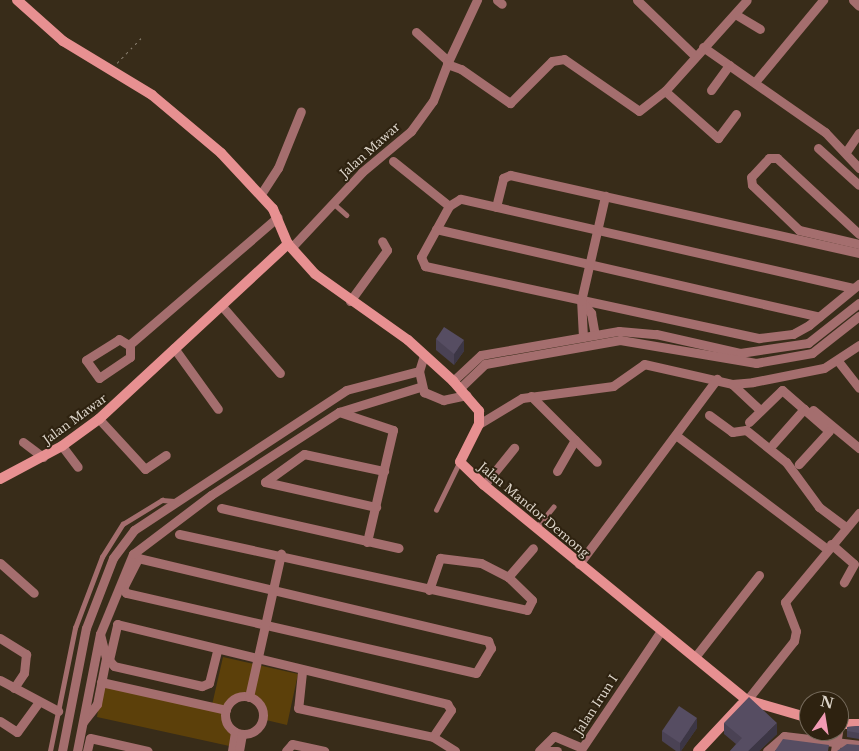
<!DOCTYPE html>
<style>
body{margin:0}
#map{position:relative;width:859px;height:751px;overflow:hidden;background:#382c19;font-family:"Libre Baskerville",serif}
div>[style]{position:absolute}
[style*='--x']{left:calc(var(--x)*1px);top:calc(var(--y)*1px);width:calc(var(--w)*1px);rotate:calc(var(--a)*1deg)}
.green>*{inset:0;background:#5c400a}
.path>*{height:1px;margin-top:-0.5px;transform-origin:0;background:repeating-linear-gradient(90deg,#8a8071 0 2.5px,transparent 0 6.5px)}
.lane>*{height:4.5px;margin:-2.25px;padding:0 2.25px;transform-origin:2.25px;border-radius:2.25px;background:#a46e6e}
.street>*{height:9px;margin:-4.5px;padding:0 4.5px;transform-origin:4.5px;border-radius:4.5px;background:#a46e6e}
.street>.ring{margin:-4.5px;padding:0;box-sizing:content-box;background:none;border:9px solid #a46e6e;border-radius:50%}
.secondary>*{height:10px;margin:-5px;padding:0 5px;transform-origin:5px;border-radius:5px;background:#e79091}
.wall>*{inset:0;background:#4a4254}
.shaded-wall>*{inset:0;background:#3c3645}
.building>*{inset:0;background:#564d62}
span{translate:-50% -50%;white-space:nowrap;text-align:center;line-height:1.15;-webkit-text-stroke:4px #2e2210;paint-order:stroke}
.street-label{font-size:12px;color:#dcd4c9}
.north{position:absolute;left:799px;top:691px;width:50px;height:50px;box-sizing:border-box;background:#2e2210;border:1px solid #74695a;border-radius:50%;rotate:13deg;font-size:14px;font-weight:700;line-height:20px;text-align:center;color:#dcd4c9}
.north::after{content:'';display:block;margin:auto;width:18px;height:22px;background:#f19ab4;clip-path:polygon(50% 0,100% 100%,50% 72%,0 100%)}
</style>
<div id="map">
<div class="green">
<i style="clip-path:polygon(223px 657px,254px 664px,247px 694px,233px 697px,225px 708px,212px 705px)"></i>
<i style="clip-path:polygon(258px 665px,298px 674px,287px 725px,266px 720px,264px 707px,252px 695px)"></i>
<i style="clip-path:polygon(102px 685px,222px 712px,227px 731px,236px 736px,234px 747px,97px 717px)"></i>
</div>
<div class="path">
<i style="--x:117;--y:63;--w:36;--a:-46"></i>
</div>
<div class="lane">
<i style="--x:333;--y:203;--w:18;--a:41"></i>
<i style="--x:436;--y:510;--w:52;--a:-63.9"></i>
<i style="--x:537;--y:527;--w:26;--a:-51"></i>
<i style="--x:50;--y:751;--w:126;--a:-78.5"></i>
<i style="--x:75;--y:628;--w:76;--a:-69.2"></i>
<i style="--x:102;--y:557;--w:39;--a:-58"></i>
<i style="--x:123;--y:524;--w:46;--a:-31.6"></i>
<i style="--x:162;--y:500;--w:12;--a:5"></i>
</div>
<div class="street">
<i style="--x:497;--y:0;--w:6;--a:39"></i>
<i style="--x:637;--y:0;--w:81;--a:44"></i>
<i style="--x:853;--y:0;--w:8;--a:45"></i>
<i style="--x:735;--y:14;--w:29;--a:31"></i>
<i style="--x:416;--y:32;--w:43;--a:42.2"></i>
<i style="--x:703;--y:47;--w:149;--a:34.9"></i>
<i style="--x:825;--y:132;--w:50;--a:46.6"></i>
<i style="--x:447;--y:64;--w:71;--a:-64.9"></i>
<i style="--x:755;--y:82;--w:107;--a:-50.3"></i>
<i style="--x:711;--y:90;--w:31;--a:-54"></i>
<i style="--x:665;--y:91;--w:71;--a:41.6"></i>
<i style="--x:718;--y:138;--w:30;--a:-53"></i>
<i style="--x:818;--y:148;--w:55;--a:42.1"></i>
<i style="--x:846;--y:152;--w:23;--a:-56"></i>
<i style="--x:393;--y:161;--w:72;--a:38.8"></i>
<i style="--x:261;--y:194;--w:31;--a:-57"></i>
<i style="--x:278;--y:168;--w:61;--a:-68"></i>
<i style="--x:496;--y:207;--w:30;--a:-76"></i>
<i style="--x:503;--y:178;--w:8;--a:-23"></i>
<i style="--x:510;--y:175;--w:358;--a:12.6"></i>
<i style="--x:436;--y:229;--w:393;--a:12.9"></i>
<i style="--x:859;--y:234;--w:112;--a:-137.2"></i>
<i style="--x:777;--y:158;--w:8;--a:180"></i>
<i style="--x:769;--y:158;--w:26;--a:133"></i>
<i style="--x:751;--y:177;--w:8;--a:83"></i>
<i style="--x:752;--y:185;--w:65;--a:43.8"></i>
<i style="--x:799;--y:230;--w:62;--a:13.1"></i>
<i style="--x:291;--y:248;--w:104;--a:-46.9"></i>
<i style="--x:362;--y:172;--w:64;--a:-39.9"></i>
<i style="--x:411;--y:131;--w:37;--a:-54"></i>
<i style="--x:433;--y:101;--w:40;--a:-69"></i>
<i style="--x:447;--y:64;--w:15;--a:20"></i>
<i style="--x:461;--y:69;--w:60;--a:34.8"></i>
<i style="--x:510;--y:103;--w:59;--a:-45"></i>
<i style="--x:552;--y:61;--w:12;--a:-9"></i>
<i style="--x:564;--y:59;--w:91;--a:34.7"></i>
<i style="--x:639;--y:111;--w:33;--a:-38"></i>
<i style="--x:665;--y:91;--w:122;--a:-48"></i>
<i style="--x:853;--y:288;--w:403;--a:-167.2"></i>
<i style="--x:460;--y:199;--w:13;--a:148"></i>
<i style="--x:449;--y:206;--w:58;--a:118.8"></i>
<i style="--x:421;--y:257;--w:10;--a:66"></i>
<i style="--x:425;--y:266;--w:342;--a:12.2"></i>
<i style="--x:759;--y:338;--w:34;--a:-7"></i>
<i style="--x:793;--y:334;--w:18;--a:-29"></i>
<i style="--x:809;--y:325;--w:65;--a:-39.4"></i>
<i style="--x:350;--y:301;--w:63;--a:-54"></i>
<i style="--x:387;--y:250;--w:10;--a:-119"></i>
<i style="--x:581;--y:301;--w:16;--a:50"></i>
<i style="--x:591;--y:313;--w:22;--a:80"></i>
<i style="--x:221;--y:305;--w:90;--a:49.1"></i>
<i style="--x:583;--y:337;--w:36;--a:-93"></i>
<i style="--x:581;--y:301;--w:108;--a:-77.1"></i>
<i style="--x:119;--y:339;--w:13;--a:32"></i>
<i style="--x:130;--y:346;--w:11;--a:90"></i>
<i style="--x:130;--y:357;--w:37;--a:146"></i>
<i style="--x:99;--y:378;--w:22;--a:-126"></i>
<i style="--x:86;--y:360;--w:39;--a:-32"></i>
<i style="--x:129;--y:345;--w:196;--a:-40.7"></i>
<i style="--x:174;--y:348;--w:75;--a:54.2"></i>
<i style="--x:424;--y:355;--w:17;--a:107"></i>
<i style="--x:419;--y:371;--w:22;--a:77"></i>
<i style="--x:424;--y:392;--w:21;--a:23"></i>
<i style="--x:443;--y:400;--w:24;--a:-12"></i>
<i style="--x:838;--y:361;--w:34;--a:52"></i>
<i style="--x:453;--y:381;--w:38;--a:-43"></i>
<i style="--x:481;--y:355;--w:140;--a:-9.9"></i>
<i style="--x:619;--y:331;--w:37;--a:5"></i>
<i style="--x:656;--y:334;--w:86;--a:12.7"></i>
<i style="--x:740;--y:353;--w:69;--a:-8.4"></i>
<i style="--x:808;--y:343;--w:65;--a:-38.1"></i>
<i style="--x:732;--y:384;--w:38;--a:43"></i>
<i style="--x:460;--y:388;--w:35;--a:-44"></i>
<i style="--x:485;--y:364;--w:137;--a:-10.1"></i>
<i style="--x:620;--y:340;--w:138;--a:9.6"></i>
<i style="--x:756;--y:363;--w:57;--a:-10.1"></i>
<i style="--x:812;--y:353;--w:60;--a:-38.2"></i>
<i style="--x:531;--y:396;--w:93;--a:45"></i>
<i style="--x:813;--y:410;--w:60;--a:39.6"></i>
<i style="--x:339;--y:412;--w:57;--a:18.4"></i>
<i style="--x:393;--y:430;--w:115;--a:103.1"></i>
<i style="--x:709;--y:415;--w:29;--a:36"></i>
<i style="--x:732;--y:432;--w:14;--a:-8"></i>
<i style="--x:746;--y:430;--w:51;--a:38.7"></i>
<i style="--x:786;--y:462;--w:56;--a:53.7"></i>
<i style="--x:819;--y:507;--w:34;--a:37"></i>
<i style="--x:99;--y:419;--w:68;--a:47.4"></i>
<i style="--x:145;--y:469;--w:25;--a:-34"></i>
<i style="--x:749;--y:422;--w:46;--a:-44.1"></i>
<i style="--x:782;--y:390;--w:62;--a:41.1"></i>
<i style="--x:829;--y:431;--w:45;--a:132.3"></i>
<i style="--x:479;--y:424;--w:50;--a:-31.2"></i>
<i style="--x:522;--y:398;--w:92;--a:-7.5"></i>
<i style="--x:613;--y:386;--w:38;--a:-35"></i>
<i style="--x:644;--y:364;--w:90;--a:12.8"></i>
<i style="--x:732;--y:384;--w:21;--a:-5"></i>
<i style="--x:753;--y:382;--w:72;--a:-11.2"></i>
<i style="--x:824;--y:368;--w:42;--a:-33.3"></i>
<i style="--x:677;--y:436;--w:188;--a:37"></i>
<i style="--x:23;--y:442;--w:25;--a:37"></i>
<i style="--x:773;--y:444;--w:47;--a:-48.5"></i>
<i style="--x:62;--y:446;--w:26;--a:53"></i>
<i style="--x:557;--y:471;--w:36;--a:-60"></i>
<i style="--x:265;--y:482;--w:48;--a:-35.7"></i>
<i style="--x:304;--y:454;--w:82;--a:12"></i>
<i style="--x:265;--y:482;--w:114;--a:12.7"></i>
<i style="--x:484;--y:485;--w:48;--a:-51"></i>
<i style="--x:221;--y:508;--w:182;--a:12.7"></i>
<i style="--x:179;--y:534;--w:356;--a:12.3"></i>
<i style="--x:527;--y:610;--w:11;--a:-63"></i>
<i style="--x:532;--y:600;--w:33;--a:-136"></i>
<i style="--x:831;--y:544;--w:30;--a:41"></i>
<i style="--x:854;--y:564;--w:21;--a:119"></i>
<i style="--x:138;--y:558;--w:360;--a:13.3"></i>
<i style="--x:488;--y:641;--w:8;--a:67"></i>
<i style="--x:491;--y:648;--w:29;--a:121"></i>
<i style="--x:476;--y:673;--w:359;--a:-167.1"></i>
<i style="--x:126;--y:593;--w:6;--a:-121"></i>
<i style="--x:123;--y:588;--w:34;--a:-63"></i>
<i style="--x:0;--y:563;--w:45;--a:41.4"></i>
<i style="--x:579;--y:564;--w:231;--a:-53.3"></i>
<i style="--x:429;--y:590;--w:34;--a:-71"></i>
<i style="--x:440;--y:558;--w:41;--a:7"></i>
<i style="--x:481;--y:563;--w:30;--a:27"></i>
<i style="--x:508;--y:577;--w:38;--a:-49"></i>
<i style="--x:0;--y:638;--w:31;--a:32"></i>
<i style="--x:26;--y:654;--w:19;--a:96"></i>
<i style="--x:24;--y:673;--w:18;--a:124"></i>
<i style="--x:217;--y:651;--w:33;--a:104"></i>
<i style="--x:209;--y:683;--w:8;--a:157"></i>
<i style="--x:202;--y:686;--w:90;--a:-167.2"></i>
<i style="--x:114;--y:666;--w:8;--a:-130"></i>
<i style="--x:109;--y:660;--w:37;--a:-77"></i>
<i style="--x:117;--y:624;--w:340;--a:13.6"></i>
<i style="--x:447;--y:704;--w:7;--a:56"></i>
<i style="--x:451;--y:710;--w:32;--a:124"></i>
<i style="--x:695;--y:657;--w:104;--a:-52"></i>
<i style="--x:302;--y:672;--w:36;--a:96"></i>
<i style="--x:298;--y:708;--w:138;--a:12.1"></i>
<i style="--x:433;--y:737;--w:26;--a:32"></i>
<i style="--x:0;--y:680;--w:66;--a:28.1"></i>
<i style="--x:101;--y:682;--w:128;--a:12.6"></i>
<i class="ring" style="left:225px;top:696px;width:29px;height:29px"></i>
<i style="--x:249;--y:697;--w:147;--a:-77.4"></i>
<i style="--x:747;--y:700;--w:75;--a:-51.5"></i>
<i style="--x:794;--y:641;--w:10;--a:-79"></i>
<i style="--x:796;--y:631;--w:31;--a:-111"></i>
<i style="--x:785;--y:602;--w:116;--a:-50.3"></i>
<i style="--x:0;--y:721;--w:20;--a:33"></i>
<i style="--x:17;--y:732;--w:36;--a:-54"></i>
<i style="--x:83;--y:722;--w:23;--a:-52"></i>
<i style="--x:97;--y:704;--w:47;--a:-78.9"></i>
<i style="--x:106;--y:658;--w:25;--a:-104"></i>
<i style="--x:62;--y:751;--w:125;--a:-79"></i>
<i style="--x:86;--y:628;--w:75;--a:-68.9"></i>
<i style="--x:113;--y:558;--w:35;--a:-53"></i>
<i style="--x:134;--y:530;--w:254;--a:-33.4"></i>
<i style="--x:346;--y:390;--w:75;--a:-14.6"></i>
<i style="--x:77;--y:751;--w:119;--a:-78.9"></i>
<i style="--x:100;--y:634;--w:87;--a:-67.6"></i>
<i style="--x:133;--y:554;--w:98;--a:-37.1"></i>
<i style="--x:211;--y:495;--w:153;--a:-33"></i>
<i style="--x:339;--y:412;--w:85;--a:-17.2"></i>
<i style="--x:87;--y:751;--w:13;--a:-77"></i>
<i style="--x:90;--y:738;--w:59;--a:12.6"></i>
<i style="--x:232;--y:751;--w:19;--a:-81"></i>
<i style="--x:239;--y:751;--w:17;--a:-80"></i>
<i style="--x:286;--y:751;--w:9;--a:-49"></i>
<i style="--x:292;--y:744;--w:33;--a:12"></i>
<i style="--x:539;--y:751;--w:21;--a:-45"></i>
<i style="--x:554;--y:736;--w:30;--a:23"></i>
<i style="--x:582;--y:748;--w:141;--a:-56"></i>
<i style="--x:549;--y:751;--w:8;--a:0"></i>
<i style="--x:767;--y:751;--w:23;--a:-41"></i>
<i style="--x:784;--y:736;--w:76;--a:6.8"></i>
<i style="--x:835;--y:751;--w:20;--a:-81"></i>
</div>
<div class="secondary">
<i style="--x:17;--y:0;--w:62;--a:41.7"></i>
<i style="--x:63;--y:41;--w:104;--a:31.2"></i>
<i style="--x:152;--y:95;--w:90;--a:40"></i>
<i style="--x:221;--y:153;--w:76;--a:47.1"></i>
<i style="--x:273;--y:209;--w:38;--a:67"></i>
<i style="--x:288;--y:244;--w:40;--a:48"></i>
<i style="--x:315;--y:274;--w:114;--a:35.4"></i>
<i style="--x:408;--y:340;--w:61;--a:42.3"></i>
<i style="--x:453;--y:381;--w:40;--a:49"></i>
<i style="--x:479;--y:411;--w:13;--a:90"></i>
<i style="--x:479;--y:424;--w:42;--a:116.6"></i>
<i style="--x:460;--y:462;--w:33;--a:44"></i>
<i style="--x:484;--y:485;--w:340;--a:39.3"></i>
<i style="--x:747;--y:700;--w:65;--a:16.2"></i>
<i style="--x:0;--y:479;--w:70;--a:-28"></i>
<i style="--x:62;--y:446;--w:46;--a:-36.1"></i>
<i style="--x:99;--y:419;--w:258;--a:-42.8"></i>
<i style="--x:839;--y:724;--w:20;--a:0"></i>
<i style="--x:698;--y:751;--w:64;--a:-46.9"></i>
</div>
<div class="wall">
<i style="clip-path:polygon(436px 339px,464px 351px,454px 365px,436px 350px)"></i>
<i style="clip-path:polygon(724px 723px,777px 734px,759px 751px,730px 751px,736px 744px,724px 734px)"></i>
<i style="clip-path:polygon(859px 726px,859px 739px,847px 737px,847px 727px)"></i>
<i style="clip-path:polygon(697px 728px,681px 751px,676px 751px,662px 741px,662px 731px)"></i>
</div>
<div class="shaded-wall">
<i style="clip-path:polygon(464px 340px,464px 351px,454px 365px,454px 354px)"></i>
<i style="clip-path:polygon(697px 718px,697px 728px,681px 751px,680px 751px,680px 743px)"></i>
<i style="clip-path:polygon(777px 723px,777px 734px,759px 751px,748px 751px)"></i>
</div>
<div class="building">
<i style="clip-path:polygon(444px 327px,464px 340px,454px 354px,436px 339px)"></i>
<i style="clip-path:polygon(749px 697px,777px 723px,748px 751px,730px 751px,742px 738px,724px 723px)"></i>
<i style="clip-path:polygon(679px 706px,697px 718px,680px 743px,662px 731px)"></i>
<i style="clip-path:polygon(859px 726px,859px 733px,847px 731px,847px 727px)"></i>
<i style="clip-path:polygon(783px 739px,829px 745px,828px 751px,775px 751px)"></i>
<i style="clip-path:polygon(847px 744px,859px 745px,859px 751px,837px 751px)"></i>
</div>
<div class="street-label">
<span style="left:370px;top:150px;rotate:-42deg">Jalan Mawar</span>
<span style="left:75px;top:419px;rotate:-36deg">Jalan Mawar</span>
<span style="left:534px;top:510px;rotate:40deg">Jalan Mandor Demong</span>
<span style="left:596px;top:705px;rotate:-57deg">Jalan Irun I</span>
</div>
<div class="north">N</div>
</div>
